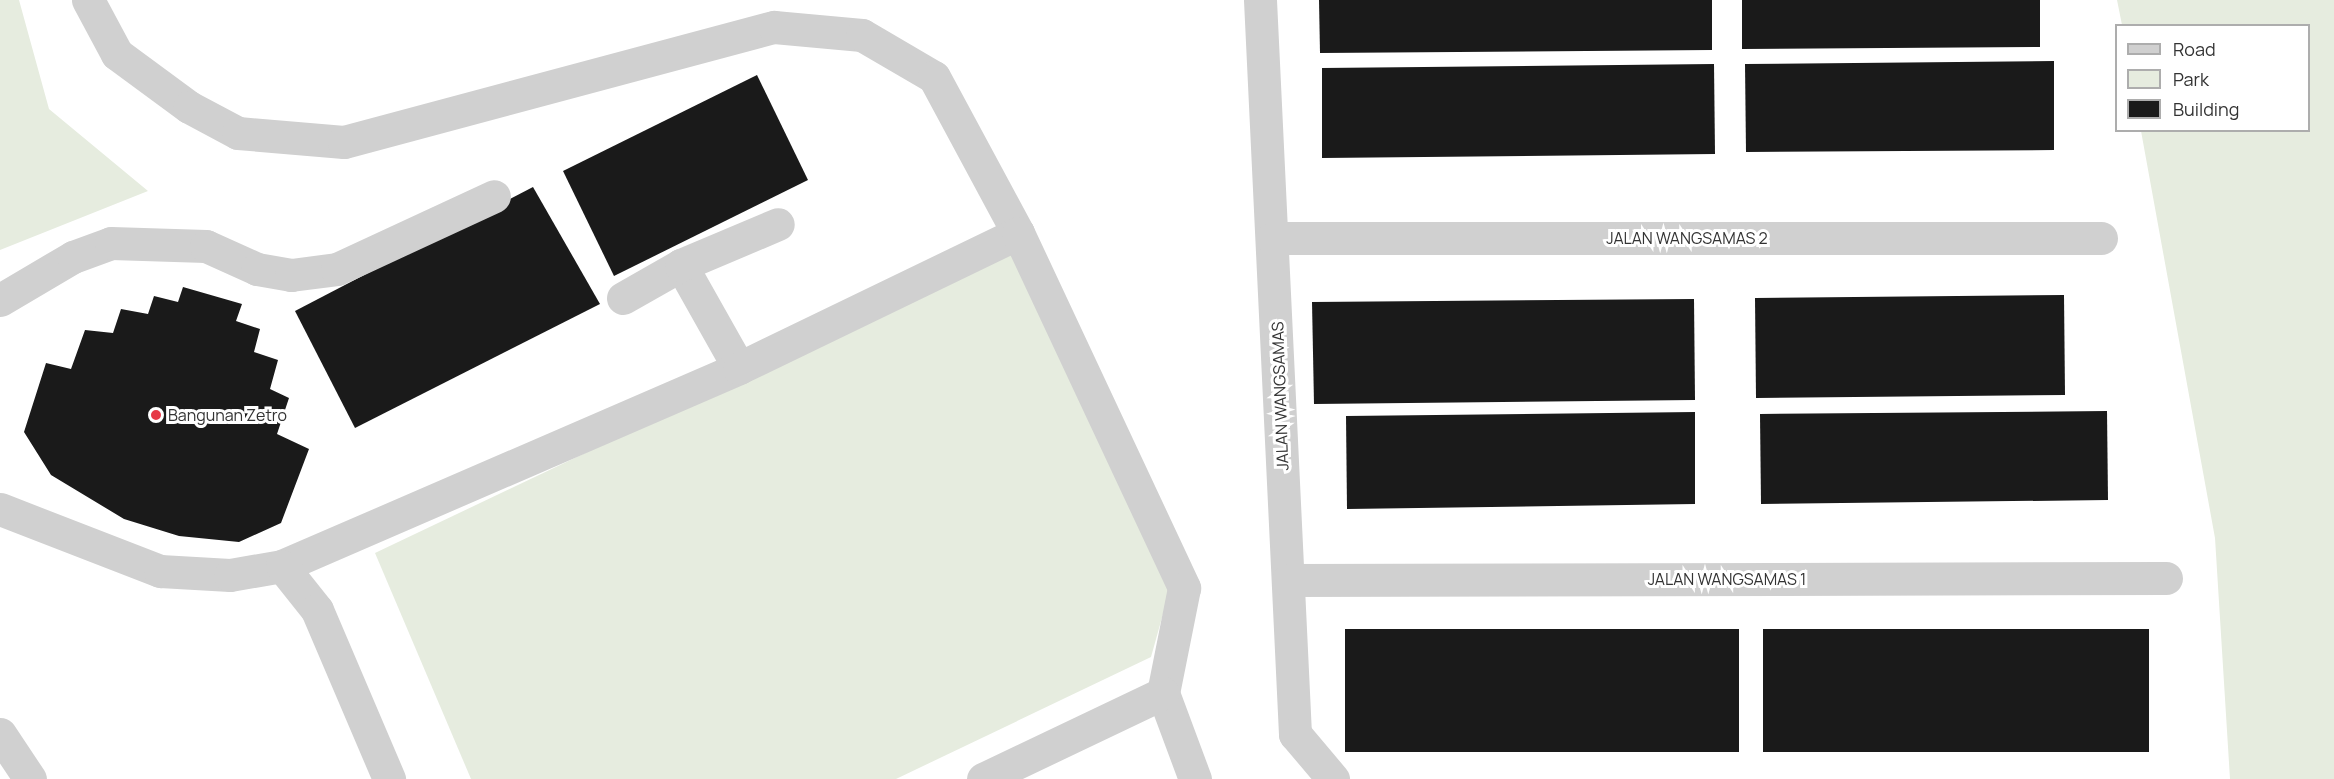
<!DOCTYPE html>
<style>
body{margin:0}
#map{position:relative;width:2334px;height:779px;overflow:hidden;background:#fff;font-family:Manrope,sans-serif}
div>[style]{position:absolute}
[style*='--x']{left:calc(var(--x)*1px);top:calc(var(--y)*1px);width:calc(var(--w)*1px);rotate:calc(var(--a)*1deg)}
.green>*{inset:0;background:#e6ecdf}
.building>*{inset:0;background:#1a1a1a}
.minor>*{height:33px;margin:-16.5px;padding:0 16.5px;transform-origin:16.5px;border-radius:16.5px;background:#d0d0d0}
.dots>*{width:16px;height:16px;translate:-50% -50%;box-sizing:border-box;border:3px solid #fff;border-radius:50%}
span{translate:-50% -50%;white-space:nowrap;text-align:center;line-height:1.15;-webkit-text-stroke:6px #fff;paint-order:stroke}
.street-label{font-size:16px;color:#333}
.poi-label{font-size:16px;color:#333}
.left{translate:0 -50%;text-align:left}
.legend{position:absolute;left:2115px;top:24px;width:195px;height:108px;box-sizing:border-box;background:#fff;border:2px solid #adadad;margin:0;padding:8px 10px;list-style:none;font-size:18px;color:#333}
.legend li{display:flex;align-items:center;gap:12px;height:30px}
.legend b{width:30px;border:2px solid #adadad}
</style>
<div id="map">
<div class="green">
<i style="clip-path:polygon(0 0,19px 0,49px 109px,148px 191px,0 250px)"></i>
<i style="clip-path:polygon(2117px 0,2334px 0,2334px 779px,2230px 779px,2215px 538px,2141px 131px,2308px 130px,2308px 26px,2122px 25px)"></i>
<i style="clip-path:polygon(1012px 250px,1170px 589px,1151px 657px,896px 779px,471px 779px,375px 553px)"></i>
</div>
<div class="building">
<i style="clip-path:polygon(1319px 0,1712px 0,1712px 50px,1320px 53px)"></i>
<i style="clip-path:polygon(1742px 0,2040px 0,2040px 47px,1742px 49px)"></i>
<i style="clip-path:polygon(2054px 61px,2054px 150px,1746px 152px,1745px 64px)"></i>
<i style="clip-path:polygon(1714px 64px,1715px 154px,1322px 158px,1322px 68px)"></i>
<i style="clip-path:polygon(757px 75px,808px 180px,614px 276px,563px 171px)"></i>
<i style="clip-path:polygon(533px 187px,600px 304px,355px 428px,295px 311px)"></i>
<i style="clip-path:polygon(183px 287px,242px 304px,236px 321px,260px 329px,254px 352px,278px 360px,270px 389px,289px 398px,277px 434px,309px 449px,281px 523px,239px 542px,179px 536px,124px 519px,51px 475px,24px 432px,46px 363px,71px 369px,85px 330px,113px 333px,121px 309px,148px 314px,154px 296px,178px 302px)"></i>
<i style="clip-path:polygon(2064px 295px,2065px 395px,1756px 398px,1755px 298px)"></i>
<i style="clip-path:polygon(1694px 299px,1695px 400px,1314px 404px,1312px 302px)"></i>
<i style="clip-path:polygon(2107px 411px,2108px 500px,1761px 504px,1760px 414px)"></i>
<i style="clip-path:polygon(1695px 412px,1695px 504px,1347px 509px,1346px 416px)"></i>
<i style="clip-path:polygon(1345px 629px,1739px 629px,1739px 752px,1345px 752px)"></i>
<i style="clip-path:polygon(1763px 629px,2149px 629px,2149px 752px,1763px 752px)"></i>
</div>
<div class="minor">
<i style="--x:88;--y:0;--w:61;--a:61.8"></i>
<i style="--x:117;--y:54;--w:89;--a:36.4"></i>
<i style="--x:189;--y:107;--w:55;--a:28"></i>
<i style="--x:238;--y:133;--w:106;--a:4.9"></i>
<i style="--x:344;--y:142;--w:445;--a:-15"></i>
<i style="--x:774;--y:27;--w:88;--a:5.2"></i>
<i style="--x:862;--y:35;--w:83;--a:30.3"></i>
<i style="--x:934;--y:77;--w:177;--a:61.7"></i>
<i style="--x:1260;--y:0;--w:735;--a:87.27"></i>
<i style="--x:1295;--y:734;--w:59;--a:49.8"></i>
<i style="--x:1273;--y:238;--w:828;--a:0"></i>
<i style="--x:681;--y:265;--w:118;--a:60.6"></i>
<i style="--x:623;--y:298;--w:67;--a:-29.6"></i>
<i style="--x:681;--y:265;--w:105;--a:-22.9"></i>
<i style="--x:0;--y:300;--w:85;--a:-30.5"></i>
<i style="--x:73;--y:257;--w:40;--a:-20.2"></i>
<i style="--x:111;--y:243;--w:95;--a:1.8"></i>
<i style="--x:206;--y:246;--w:56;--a:24.3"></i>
<i style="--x:257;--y:269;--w:35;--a:10"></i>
<i style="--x:291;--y:275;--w:46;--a:-7.4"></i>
<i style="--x:337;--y:269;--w:173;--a:-24.9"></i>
<i style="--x:0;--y:509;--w:172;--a:21.2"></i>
<i style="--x:160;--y:571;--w:70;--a:3.3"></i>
<i style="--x:230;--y:575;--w:53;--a:-9.8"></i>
<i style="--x:282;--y:566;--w:498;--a:-23.4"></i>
<i style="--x:739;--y:368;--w:310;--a:-25.8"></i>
<i style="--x:1018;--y:233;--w:392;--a:64.9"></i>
<i style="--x:1184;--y:588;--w:107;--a:101.3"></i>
<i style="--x:1163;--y:693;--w:92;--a:69.6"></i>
<i style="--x:282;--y:566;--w:56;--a:51.5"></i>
<i style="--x:317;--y:610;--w:184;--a:66.9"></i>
<i style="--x:1288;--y:580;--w:878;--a:-0.13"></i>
<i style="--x:0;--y:734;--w:54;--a:56.3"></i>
<i style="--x:983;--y:779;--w:199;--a:-25.5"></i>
</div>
<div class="dots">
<i style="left:156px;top:415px;background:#e63946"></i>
</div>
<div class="street-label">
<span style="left:1687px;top:238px">JALAN WANGSAMAS 2</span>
<span style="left:1280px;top:396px;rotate:-92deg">JALAN WANGSAMAS</span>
<span style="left:1727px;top:579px">JALAN WANGSAMAS 1</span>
</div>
<div class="poi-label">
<span class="left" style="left:168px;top:415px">Bangunan Zetro</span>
</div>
<ul class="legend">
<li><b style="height:8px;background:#d0d0d0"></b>Road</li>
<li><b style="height:16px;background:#e6ecdf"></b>Park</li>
<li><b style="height:16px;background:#1a1a1a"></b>Building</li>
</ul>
</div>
